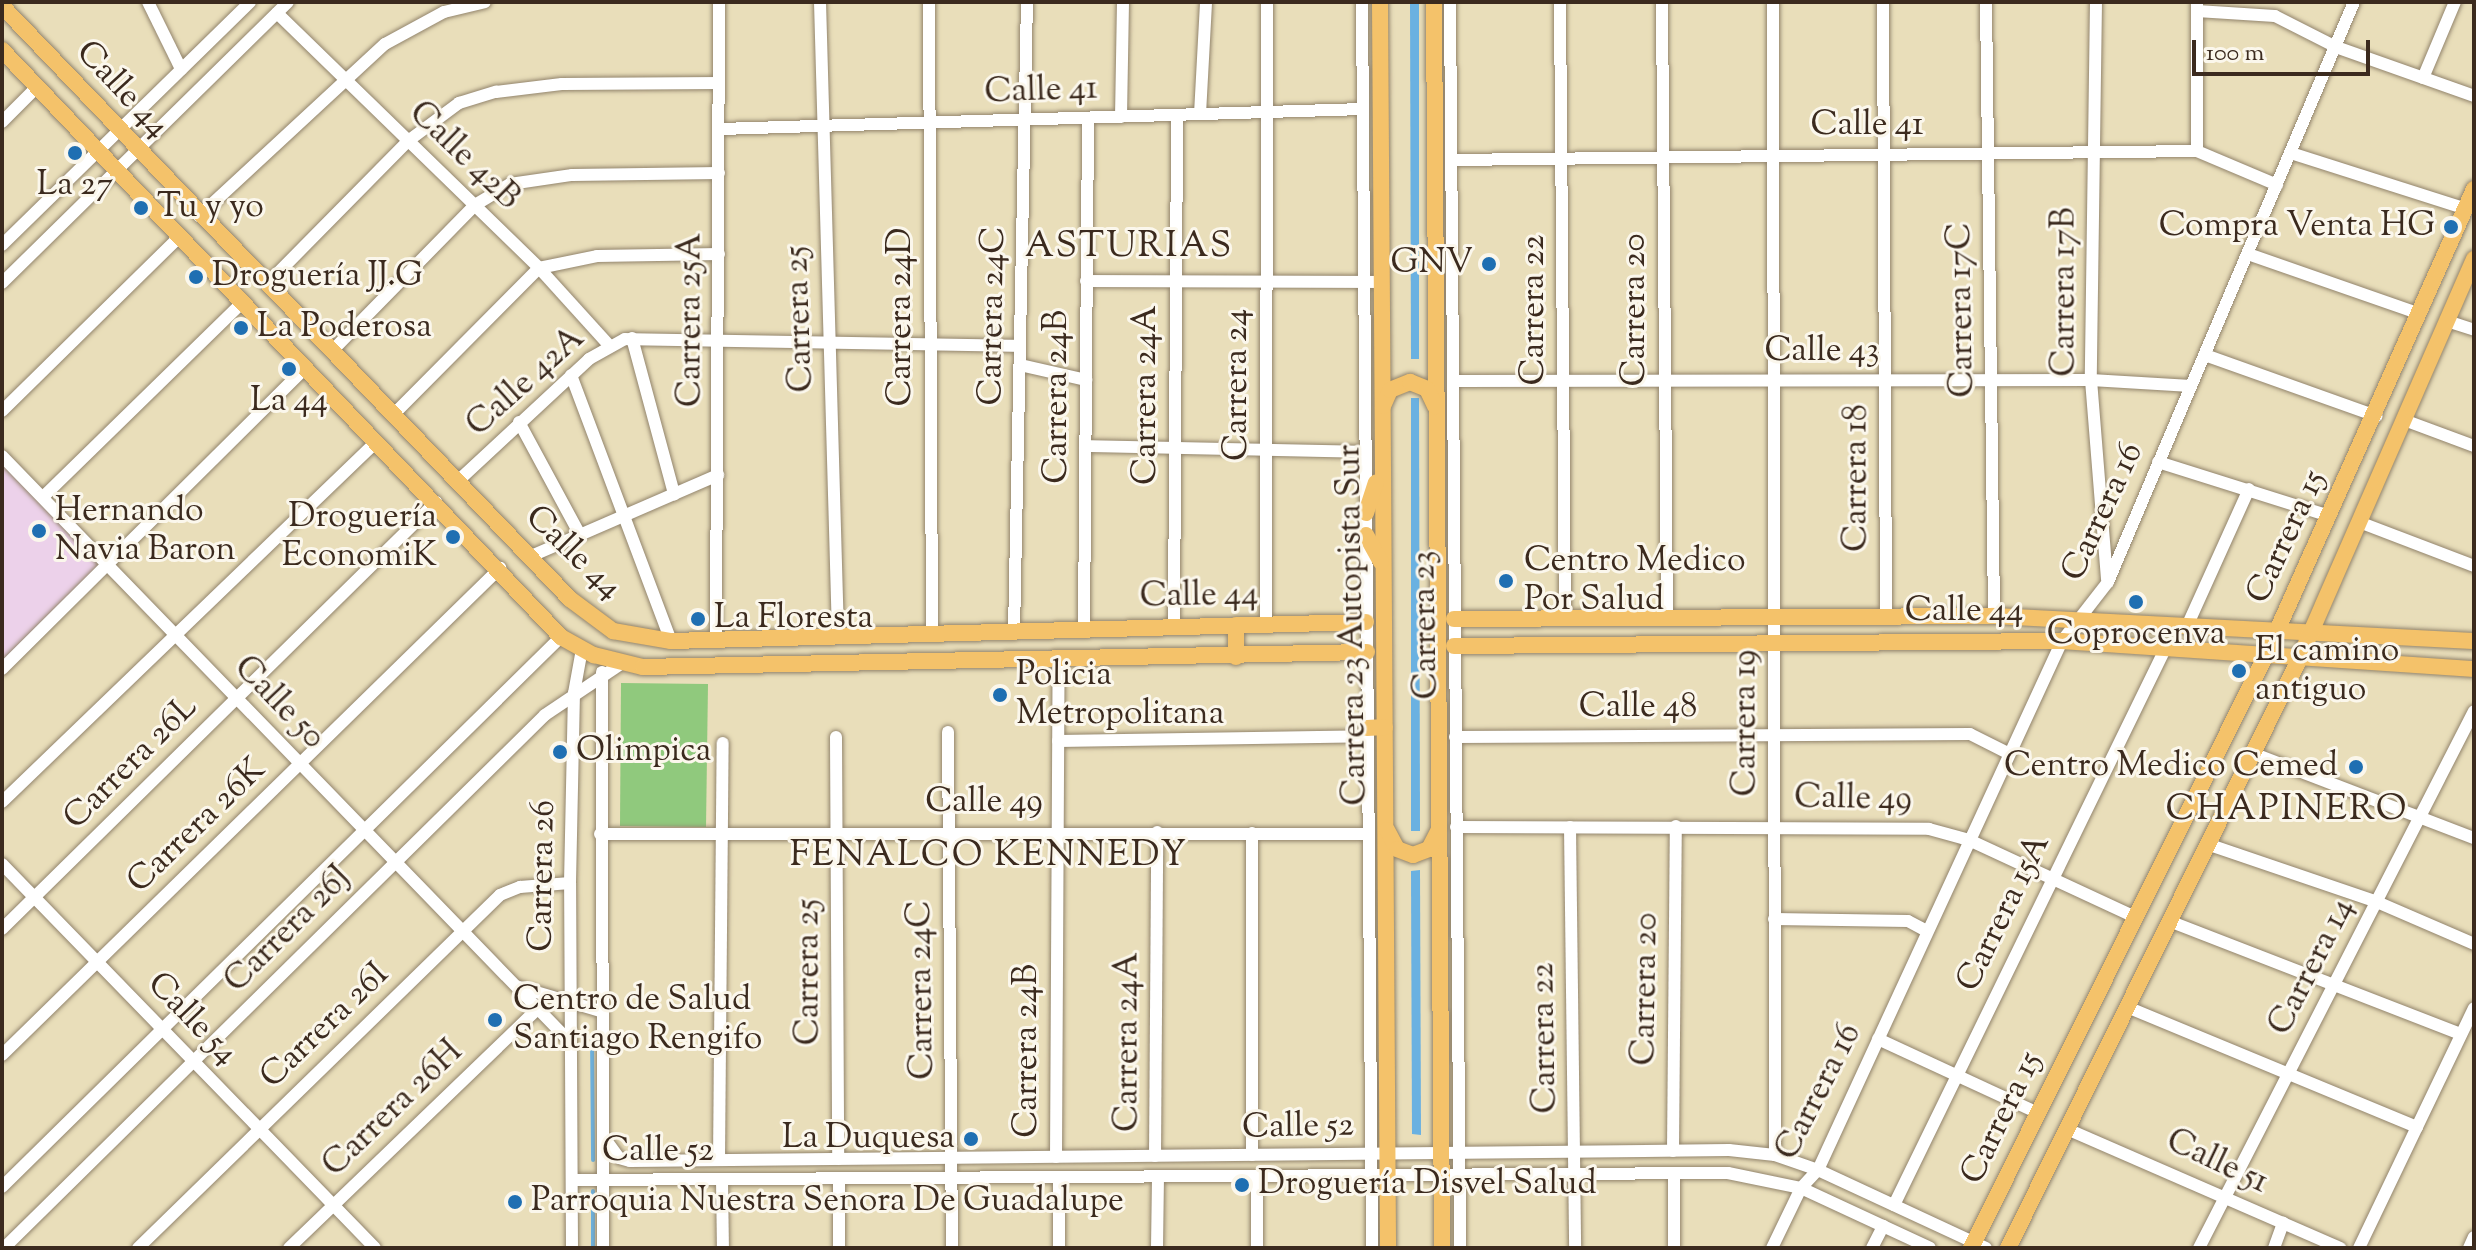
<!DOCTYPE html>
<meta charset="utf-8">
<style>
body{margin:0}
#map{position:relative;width:2476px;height:1250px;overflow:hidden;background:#e9deba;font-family:"Sorts Mill Goudy",serif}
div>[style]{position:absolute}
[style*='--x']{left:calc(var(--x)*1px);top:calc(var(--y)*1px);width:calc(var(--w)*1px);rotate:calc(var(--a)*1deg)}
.built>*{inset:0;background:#ecd1ea}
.green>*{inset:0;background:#90c97d}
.water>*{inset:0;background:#6ab1e1}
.stream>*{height:4px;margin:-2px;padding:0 2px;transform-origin:2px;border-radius:2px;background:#6ab1e1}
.roads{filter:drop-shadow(0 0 2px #92846c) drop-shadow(0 0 2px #92846c)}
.minor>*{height:12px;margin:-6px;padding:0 6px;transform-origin:6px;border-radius:6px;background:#fff}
.major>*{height:16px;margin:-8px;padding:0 8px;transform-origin:8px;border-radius:8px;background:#f4c26a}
.dots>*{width:22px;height:22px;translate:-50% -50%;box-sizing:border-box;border:4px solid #fbf7ec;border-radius:50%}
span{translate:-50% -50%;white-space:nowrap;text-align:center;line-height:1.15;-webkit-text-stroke:6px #fbf7ec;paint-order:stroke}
.street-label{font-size:34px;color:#3b2a1e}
.poi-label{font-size:34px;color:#3b2a1e}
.left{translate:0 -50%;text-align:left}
.right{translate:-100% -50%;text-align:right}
.neighbourhood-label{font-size:36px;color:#3b2a1e;letter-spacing:2px}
.frame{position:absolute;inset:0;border:4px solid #3b2a1e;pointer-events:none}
.scale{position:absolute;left:2192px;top:40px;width:178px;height:36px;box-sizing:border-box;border:4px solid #3b2a1e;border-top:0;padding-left:10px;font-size:24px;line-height:28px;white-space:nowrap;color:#3b2a1e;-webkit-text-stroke:6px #fbf7ec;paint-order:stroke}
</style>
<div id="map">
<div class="built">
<i style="clip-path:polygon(2px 456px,107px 565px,2px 669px)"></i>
</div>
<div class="green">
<i style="clip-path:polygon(621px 683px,708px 684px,706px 827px,620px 826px)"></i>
</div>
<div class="water">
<i style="clip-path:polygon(1410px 2px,1419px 2px,1419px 359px,1411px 359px)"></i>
<i style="clip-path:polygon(1411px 398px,1419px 398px,1420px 831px,1411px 831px)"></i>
<i style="clip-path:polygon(1420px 870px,1421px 1135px,1412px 1134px,1411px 871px)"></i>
</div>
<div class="stream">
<i style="--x:592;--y:1035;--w:125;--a:89.5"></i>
<i style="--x:593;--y:1191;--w:57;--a:90"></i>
</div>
<div class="roads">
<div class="minor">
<i style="--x:148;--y:2;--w:75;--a:63.8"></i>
<i style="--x:820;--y:2;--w:633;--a:88.37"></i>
<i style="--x:929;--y:2;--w:631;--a:89.73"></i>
<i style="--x:1362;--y:2;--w:1246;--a:89.54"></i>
<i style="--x:1450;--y:2;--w:1246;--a:89.54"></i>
<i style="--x:1560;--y:2;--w:616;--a:89.53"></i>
<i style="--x:1662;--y:2;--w:616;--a:89.53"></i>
<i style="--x:1773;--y:2;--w:1153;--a:89.9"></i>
<i style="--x:1883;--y:2;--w:615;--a:89.72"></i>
<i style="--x:1986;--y:2;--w:614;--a:89.25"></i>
<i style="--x:2096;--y:2;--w:378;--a:90.8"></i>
<i style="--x:2091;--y:380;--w:200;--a:85.4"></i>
<i style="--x:2197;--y:11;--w:78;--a:3.7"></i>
<i style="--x:2275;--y:16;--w:68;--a:26.9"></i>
<i style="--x:2336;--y:47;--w:146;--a:19.5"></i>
<i style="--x:277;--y:13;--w:366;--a:44.2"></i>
<i style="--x:539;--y:268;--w:103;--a:47.8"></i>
<i style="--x:2423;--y:78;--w:82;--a:-67.2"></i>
<i style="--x:1200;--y:114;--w:112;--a:-86.9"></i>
<i style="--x:1121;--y:117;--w:115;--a:-89"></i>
<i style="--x:2;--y:122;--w:49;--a:-45"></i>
<i style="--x:720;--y:129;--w:643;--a:-1.78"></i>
<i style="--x:2197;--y:151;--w:149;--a:-90"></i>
<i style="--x:2291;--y:153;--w:184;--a:17.7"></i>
<i style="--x:1451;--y:160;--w:746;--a:-0.69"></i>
<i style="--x:2197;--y:151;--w:87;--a:23"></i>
<i style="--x:199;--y:216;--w:253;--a:-42.8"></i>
<i style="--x:385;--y:44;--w:67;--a:-28.5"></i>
<i style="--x:444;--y:12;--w:42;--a:-13.7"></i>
<i style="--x:2;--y:245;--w:347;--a:-44.4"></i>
<i style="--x:2248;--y:254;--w:182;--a:19.2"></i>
<i style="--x:1086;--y:281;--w:295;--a:0.2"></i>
<i style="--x:2;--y:283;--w:401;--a:-44.5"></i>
<i style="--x:267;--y:284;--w:201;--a:-45.4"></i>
<i style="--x:408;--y:141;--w:64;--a:-36.7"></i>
<i style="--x:459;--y:103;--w:39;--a:-17"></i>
<i style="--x:496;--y:92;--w:66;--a:-6.9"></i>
<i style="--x:562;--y:84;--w:157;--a:-0.4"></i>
<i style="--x:2447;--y:321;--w:28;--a:18"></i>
<i style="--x:632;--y:338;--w:162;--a:74.9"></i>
<i style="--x:332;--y:351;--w:204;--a:-45.6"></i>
<i style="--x:475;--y:205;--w:41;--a:-31"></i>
<i style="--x:510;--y:184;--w:63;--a:-8.3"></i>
<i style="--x:572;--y:175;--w:147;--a:-0.8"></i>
<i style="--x:2205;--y:355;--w:182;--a:19.6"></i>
<i style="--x:1020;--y:365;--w:68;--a:12.8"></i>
<i style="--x:571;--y:375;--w:284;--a:69.4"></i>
<i style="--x:1453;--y:381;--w:638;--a:-0.09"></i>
<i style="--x:2091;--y:380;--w:100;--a:3.4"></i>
<i style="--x:2;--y:411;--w:248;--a:-44.5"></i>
<i style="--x:394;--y:414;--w:206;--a:-45.2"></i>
<i style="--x:539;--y:268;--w:59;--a:-11.7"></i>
<i style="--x:597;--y:256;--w:122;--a:-0.9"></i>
<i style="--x:2404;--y:420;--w:75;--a:20.4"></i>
<i style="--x:519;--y:422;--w:128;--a:61.6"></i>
<i style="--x:1085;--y:446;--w:280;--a:1.2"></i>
<i style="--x:2;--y:456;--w:816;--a:45.89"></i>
<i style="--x:2158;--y:462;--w:179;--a:17.5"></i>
<i style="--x:459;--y:480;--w:178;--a:-42.9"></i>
<i style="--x:589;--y:359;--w:41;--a:-29.1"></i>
<i style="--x:625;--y:339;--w:395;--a:1"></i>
<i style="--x:43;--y:497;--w:277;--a:-44.3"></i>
<i style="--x:2359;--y:522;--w:123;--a:20.9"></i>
<i style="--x:531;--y:556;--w:204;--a:-23.4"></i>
<i style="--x:1266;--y:624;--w:622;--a:-89.91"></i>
<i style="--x:2188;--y:624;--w:148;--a:-65.7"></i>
<i style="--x:1174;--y:627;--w:512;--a:-89.66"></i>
<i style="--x:1084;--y:629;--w:511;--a:-89.55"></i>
<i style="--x:1014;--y:631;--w:629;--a:-88.82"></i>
<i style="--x:716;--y:639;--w:637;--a:-89.73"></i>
<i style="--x:2;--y:669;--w:427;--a:-44.8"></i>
<i style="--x:602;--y:672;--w:576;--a:89.9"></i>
<i style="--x:948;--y:732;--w:516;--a:89.56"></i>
<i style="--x:836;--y:737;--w:422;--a:89.7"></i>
<i style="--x:1455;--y:737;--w:515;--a:-0.33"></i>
<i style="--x:1970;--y:734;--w:42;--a:26.6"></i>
<i style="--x:1058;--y:741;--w:309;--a:-0.9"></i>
<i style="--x:2252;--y:753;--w:238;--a:21"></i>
<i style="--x:2;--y:802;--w:519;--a:-43.91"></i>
<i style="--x:1456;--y:827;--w:473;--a:0.2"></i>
<i style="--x:1929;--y:829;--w:41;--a:15.4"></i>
<i style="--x:1969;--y:840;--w:183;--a:24.9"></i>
<i style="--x:1570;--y:827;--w:421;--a:89.3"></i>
<i style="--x:1252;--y:833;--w:322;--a:90"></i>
<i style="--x:600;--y:834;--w:768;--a:0"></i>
<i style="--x:2207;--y:844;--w:180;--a:18.8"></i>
<i style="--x:2377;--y:902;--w:106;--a:23.4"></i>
<i style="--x:2;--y:864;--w:535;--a:45.83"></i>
<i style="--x:1774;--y:919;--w:134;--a:0.9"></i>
<i style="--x:1908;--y:921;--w:21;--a:28"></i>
<i style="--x:2169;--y:921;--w:313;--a:21.2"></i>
<i style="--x:2;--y:929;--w:609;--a:-44.53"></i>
<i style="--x:519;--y:987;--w:84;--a:16.5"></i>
<i style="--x:2127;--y:1007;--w:314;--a:22.5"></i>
<i style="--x:1878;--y:1039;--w:176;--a:24.8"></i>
<i style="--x:2;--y:1055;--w:697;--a:-44.36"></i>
<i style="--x:2069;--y:1130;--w:296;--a:23.5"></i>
<i style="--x:603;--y:1136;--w:27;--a:54"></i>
<i style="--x:619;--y:1158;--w:11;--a:15"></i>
<i style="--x:630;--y:1161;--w:1099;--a:-0.57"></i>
<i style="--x:1729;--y:1150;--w:46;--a:6.2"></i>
<i style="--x:1775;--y:1155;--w:46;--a:19.2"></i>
<i style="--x:1818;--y:1170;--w:185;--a:24.9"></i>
<i style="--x:1673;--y:1151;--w:325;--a:-89.5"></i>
<i style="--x:1155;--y:1156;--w:324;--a:-89.6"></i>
<i style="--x:1056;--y:1157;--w:499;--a:-89.7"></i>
<i style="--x:719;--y:1160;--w:417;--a:-89.5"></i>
<i style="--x:1059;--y:1178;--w:70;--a:90"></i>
<i style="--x:839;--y:1179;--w:69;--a:90"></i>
<i style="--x:572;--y:1180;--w:1156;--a:-0.35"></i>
<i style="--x:1728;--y:1173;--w:75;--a:11.6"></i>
<i style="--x:1801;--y:1188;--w:142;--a:24.9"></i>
<i style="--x:722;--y:1180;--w:68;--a:89.2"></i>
<i style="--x:2;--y:1187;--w:784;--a:-44.54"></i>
<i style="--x:1894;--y:1205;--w:621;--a:-64.01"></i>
<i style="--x:4;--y:1248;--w:759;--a:-44.57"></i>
<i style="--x:545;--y:715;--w:92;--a:-33.9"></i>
<i style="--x:138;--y:1248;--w:506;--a:-44.28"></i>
<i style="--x:500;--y:895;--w:22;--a:-22"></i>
<i style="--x:520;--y:887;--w:50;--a:-4.6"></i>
<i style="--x:289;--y:1248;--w:343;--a:-43.9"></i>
<i style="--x:572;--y:1248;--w:365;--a:-90.3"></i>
<i style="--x:570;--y:883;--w:190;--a:-88.8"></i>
<i style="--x:574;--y:693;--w:45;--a:-79.7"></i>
<i style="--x:1157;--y:1248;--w:70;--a:-89.2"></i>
<i style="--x:1257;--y:1248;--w:70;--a:-90"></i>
<i style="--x:1674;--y:1248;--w:74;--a:-90"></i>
<i style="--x:1772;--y:1248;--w:67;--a:-64.2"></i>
<i style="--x:1801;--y:1188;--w:25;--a:-47"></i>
<i style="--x:1818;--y:1170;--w:583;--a:-65.24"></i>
<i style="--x:2062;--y:641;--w:75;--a:-52.1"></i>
<i style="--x:2108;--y:582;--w:630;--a:-67.02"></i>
<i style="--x:1872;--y:1248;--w:25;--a:-63"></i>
<i style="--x:2199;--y:1248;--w:603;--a:-62.88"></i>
<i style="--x:2274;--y:1248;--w:27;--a:-70"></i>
<i style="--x:2359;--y:1248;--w:266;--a:-64.4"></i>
<i style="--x:2469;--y:1248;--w:12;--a:-66"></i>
</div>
<div class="major">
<i style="--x:1380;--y:2;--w:1246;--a:89.63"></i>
<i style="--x:1434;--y:2;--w:1246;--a:89.63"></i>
<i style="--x:2;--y:6;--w:821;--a:46.23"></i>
<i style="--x:570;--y:599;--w:54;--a:36.7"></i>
<i style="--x:613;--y:631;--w:59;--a:9.8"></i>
<i style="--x:671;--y:641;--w:695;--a:-1.57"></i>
<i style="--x:2;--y:50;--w:811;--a:46.4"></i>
<i style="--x:561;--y:637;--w:38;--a:29"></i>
<i style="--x:594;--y:655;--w:50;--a:13.8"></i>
<i style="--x:643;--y:667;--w:724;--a:-1.19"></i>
<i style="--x:1383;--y:406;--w:17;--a:-66"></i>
<i style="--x:1390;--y:390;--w:22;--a:-22"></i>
<i style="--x:1410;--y:382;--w:18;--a:22"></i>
<i style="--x:1427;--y:389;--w:19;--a:65"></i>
<i style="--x:1366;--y:513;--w:32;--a:-72"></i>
<i style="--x:1366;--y:535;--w:31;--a:61"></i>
<i style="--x:1454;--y:619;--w:540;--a:-0.32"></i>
<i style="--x:1994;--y:616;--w:481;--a:3"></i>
<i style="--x:1454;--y:646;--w:608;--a:-0.47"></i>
<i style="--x:2062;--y:641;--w:413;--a:3.9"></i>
<i style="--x:1236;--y:657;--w:32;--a:-90"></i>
<i style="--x:1367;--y:728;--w:18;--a:-3"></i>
<i style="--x:1387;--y:830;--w:21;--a:62"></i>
<i style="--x:1397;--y:849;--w:17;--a:21"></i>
<i style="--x:1413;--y:855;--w:17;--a:-21"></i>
<i style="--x:1429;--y:849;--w:20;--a:-63"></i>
<i style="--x:1971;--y:1248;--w:665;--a:-63.55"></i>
<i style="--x:2267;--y:653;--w:508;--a:-65.96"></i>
<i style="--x:2008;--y:1248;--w:652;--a:-63.67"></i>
<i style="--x:2297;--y:664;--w:442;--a:-66.4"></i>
</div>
</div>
<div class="dots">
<i style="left:75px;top:153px;background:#1f6fb2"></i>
<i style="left:141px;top:208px;background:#1f6fb2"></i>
<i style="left:2451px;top:227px;background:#1f6fb2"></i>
<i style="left:1489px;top:264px;background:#1f6fb2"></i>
<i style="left:196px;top:277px;background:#1f6fb2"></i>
<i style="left:241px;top:328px;background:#1f6fb2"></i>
<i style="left:289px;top:369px;background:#1f6fb2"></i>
<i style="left:39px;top:531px;background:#1f6fb2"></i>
<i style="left:453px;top:537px;background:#1f6fb2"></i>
<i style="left:1506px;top:581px;background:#1f6fb2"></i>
<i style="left:2136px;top:602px;background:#1f6fb2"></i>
<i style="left:698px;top:619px;background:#1f6fb2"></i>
<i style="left:2239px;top:671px;background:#1f6fb2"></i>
<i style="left:1000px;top:695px;background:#1f6fb2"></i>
<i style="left:560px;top:752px;background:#1f6fb2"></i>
<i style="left:2356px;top:767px;background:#1f6fb2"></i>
<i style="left:495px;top:1020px;background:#1f6fb2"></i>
<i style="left:971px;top:1139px;background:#1f6fb2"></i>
<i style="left:1242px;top:1185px;background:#1f6fb2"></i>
<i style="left:515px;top:1202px;background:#1f6fb2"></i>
</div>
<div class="street-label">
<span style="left:122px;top:90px;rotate:47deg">Calle 44</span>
<span style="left:1041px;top:91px;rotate:-2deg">Calle 41</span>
<span style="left:1867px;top:126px">Calle 41</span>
<span style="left:464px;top:156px;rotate:44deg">Calle 42B</span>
<span style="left:2065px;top:292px;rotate:-90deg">Carrera 17B</span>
<span style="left:1535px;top:310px;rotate:-90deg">Carrera 22</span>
<span style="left:1636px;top:310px;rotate:-90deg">Carrera 20</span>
<span style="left:1962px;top:310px;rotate:-91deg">Carrera 17C</span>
<span style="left:993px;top:316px;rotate:-89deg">Carrera 24C</span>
<span style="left:902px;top:317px;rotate:-90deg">Carrera 24D</span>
<span style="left:800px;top:319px;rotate:-92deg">Carrera 25</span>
<span style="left:691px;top:320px;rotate:-90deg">Carrera 25A</span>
<span style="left:1822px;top:352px">Calle 43</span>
<span style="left:526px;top:382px;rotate:-42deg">Calle 42A</span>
<span style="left:1238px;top:385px;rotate:-90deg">Carrera 24</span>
<span style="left:1147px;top:395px;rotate:-90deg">Carrera 24A</span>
<span style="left:1058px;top:397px;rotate:-90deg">Carrera 24B</span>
<span style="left:1857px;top:478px;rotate:-90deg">Carrera 18</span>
<span style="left:2103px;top:512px;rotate:-65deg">Carrera 16</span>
<span style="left:2287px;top:537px;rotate:-65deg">Carrera 15</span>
<span style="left:573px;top:553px;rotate:44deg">Calle 44</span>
<span style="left:1199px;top:596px;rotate:-1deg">Calle 44</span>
<span style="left:1964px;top:612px">Calle 44</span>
<span style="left:1353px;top:625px;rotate:-91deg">Carrera 23 Autopista Sur</span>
<span style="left:1426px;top:625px;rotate:-91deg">Carrera 23</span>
<span style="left:279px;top:703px;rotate:46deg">Calle 50</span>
<span style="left:1638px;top:708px">Calle 48</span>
<span style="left:1746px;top:723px;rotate:-90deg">Carrera 19</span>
<span style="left:131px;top:763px;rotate:-45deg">Carrera 26L</span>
<span style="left:1853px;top:799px;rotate:1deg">Calle 49</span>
<span style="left:984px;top:803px">Calle 49</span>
<span style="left:197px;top:826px;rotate:-44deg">Carrera 26K</span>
<span style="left:543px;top:876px;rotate:-89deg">Carrera 26</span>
<span style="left:2004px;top:913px;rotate:-64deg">Carrera 15A</span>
<span style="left:288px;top:930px;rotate:-45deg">Carrera 26J</span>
<span style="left:2312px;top:967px;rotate:-63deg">Carrera 14</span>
<span style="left:809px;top:972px;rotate:-90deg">Carrera 25</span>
<span style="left:1646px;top:989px;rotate:-89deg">Carrera 20</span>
<span style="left:922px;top:990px;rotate:-91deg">Carrera 24C</span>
<span style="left:192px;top:1019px;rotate:46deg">Calle 54</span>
<span style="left:325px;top:1026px;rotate:-44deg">Carrera 26I</span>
<span style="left:1545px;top:1038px;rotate:-91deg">Carrera 22</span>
<span style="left:1128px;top:1042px;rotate:-90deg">Carrera 24A</span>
<span style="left:1028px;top:1051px;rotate:-90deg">Carrera 24B</span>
<span style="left:1819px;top:1092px;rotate:-63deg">Carrera 16</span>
<span style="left:393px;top:1109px;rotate:-44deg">Carrera 26H</span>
<span style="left:2002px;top:1118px;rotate:-64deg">Carrera 15</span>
<span style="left:1298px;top:1127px;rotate:-1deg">Calle 52</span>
<span style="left:658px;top:1152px">Calle 52</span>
<span style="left:2217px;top:1162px;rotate:25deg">Calle 51</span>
</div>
<div class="poi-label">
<span style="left:75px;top:186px">La 27</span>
<span class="left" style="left:157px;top:208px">Tu y yo</span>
<span class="right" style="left:2435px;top:227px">Compra Venta HG</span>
<span class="right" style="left:1473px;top:264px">GNV</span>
<span class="left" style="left:212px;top:277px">Droguería JJ.G</span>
<span class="left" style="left:257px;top:328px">La Poderosa</span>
<span style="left:289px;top:402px">La 44</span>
<span class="left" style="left:55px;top:531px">Hernando<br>Navia Baron</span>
<span class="right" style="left:437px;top:537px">Droguería<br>EconomiK</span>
<span class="left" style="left:1524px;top:581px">Centro Medico<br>Por Salud</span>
<span class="left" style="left:714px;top:619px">La Floresta</span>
<span style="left:2136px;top:635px">Coprocenva</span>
<span class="left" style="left:2255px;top:671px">El camino<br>antiguo</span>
<span class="left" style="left:1016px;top:695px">Policia<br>Metropolitana</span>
<span class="left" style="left:576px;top:752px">Olimpica</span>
<span class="right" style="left:2338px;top:767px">Centro Medico Cemed</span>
<span class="left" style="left:513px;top:1020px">Centro de Salud<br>Santiago Rengifo</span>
<span class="right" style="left:955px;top:1139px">La Duquesa</span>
<span class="left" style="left:1258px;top:1185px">Droguería Disvel Salud</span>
<span class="left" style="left:531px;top:1202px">Parroquia Nuestra Senora De Guadalupe</span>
</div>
<div class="neighbourhood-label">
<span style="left:1129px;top:248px">ASTURIAS</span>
<span style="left:2287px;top:811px">CHAPINERO</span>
<span style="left:989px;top:857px">FENALCO KENNEDY</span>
</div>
<div class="frame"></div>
<div class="scale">100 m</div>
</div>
